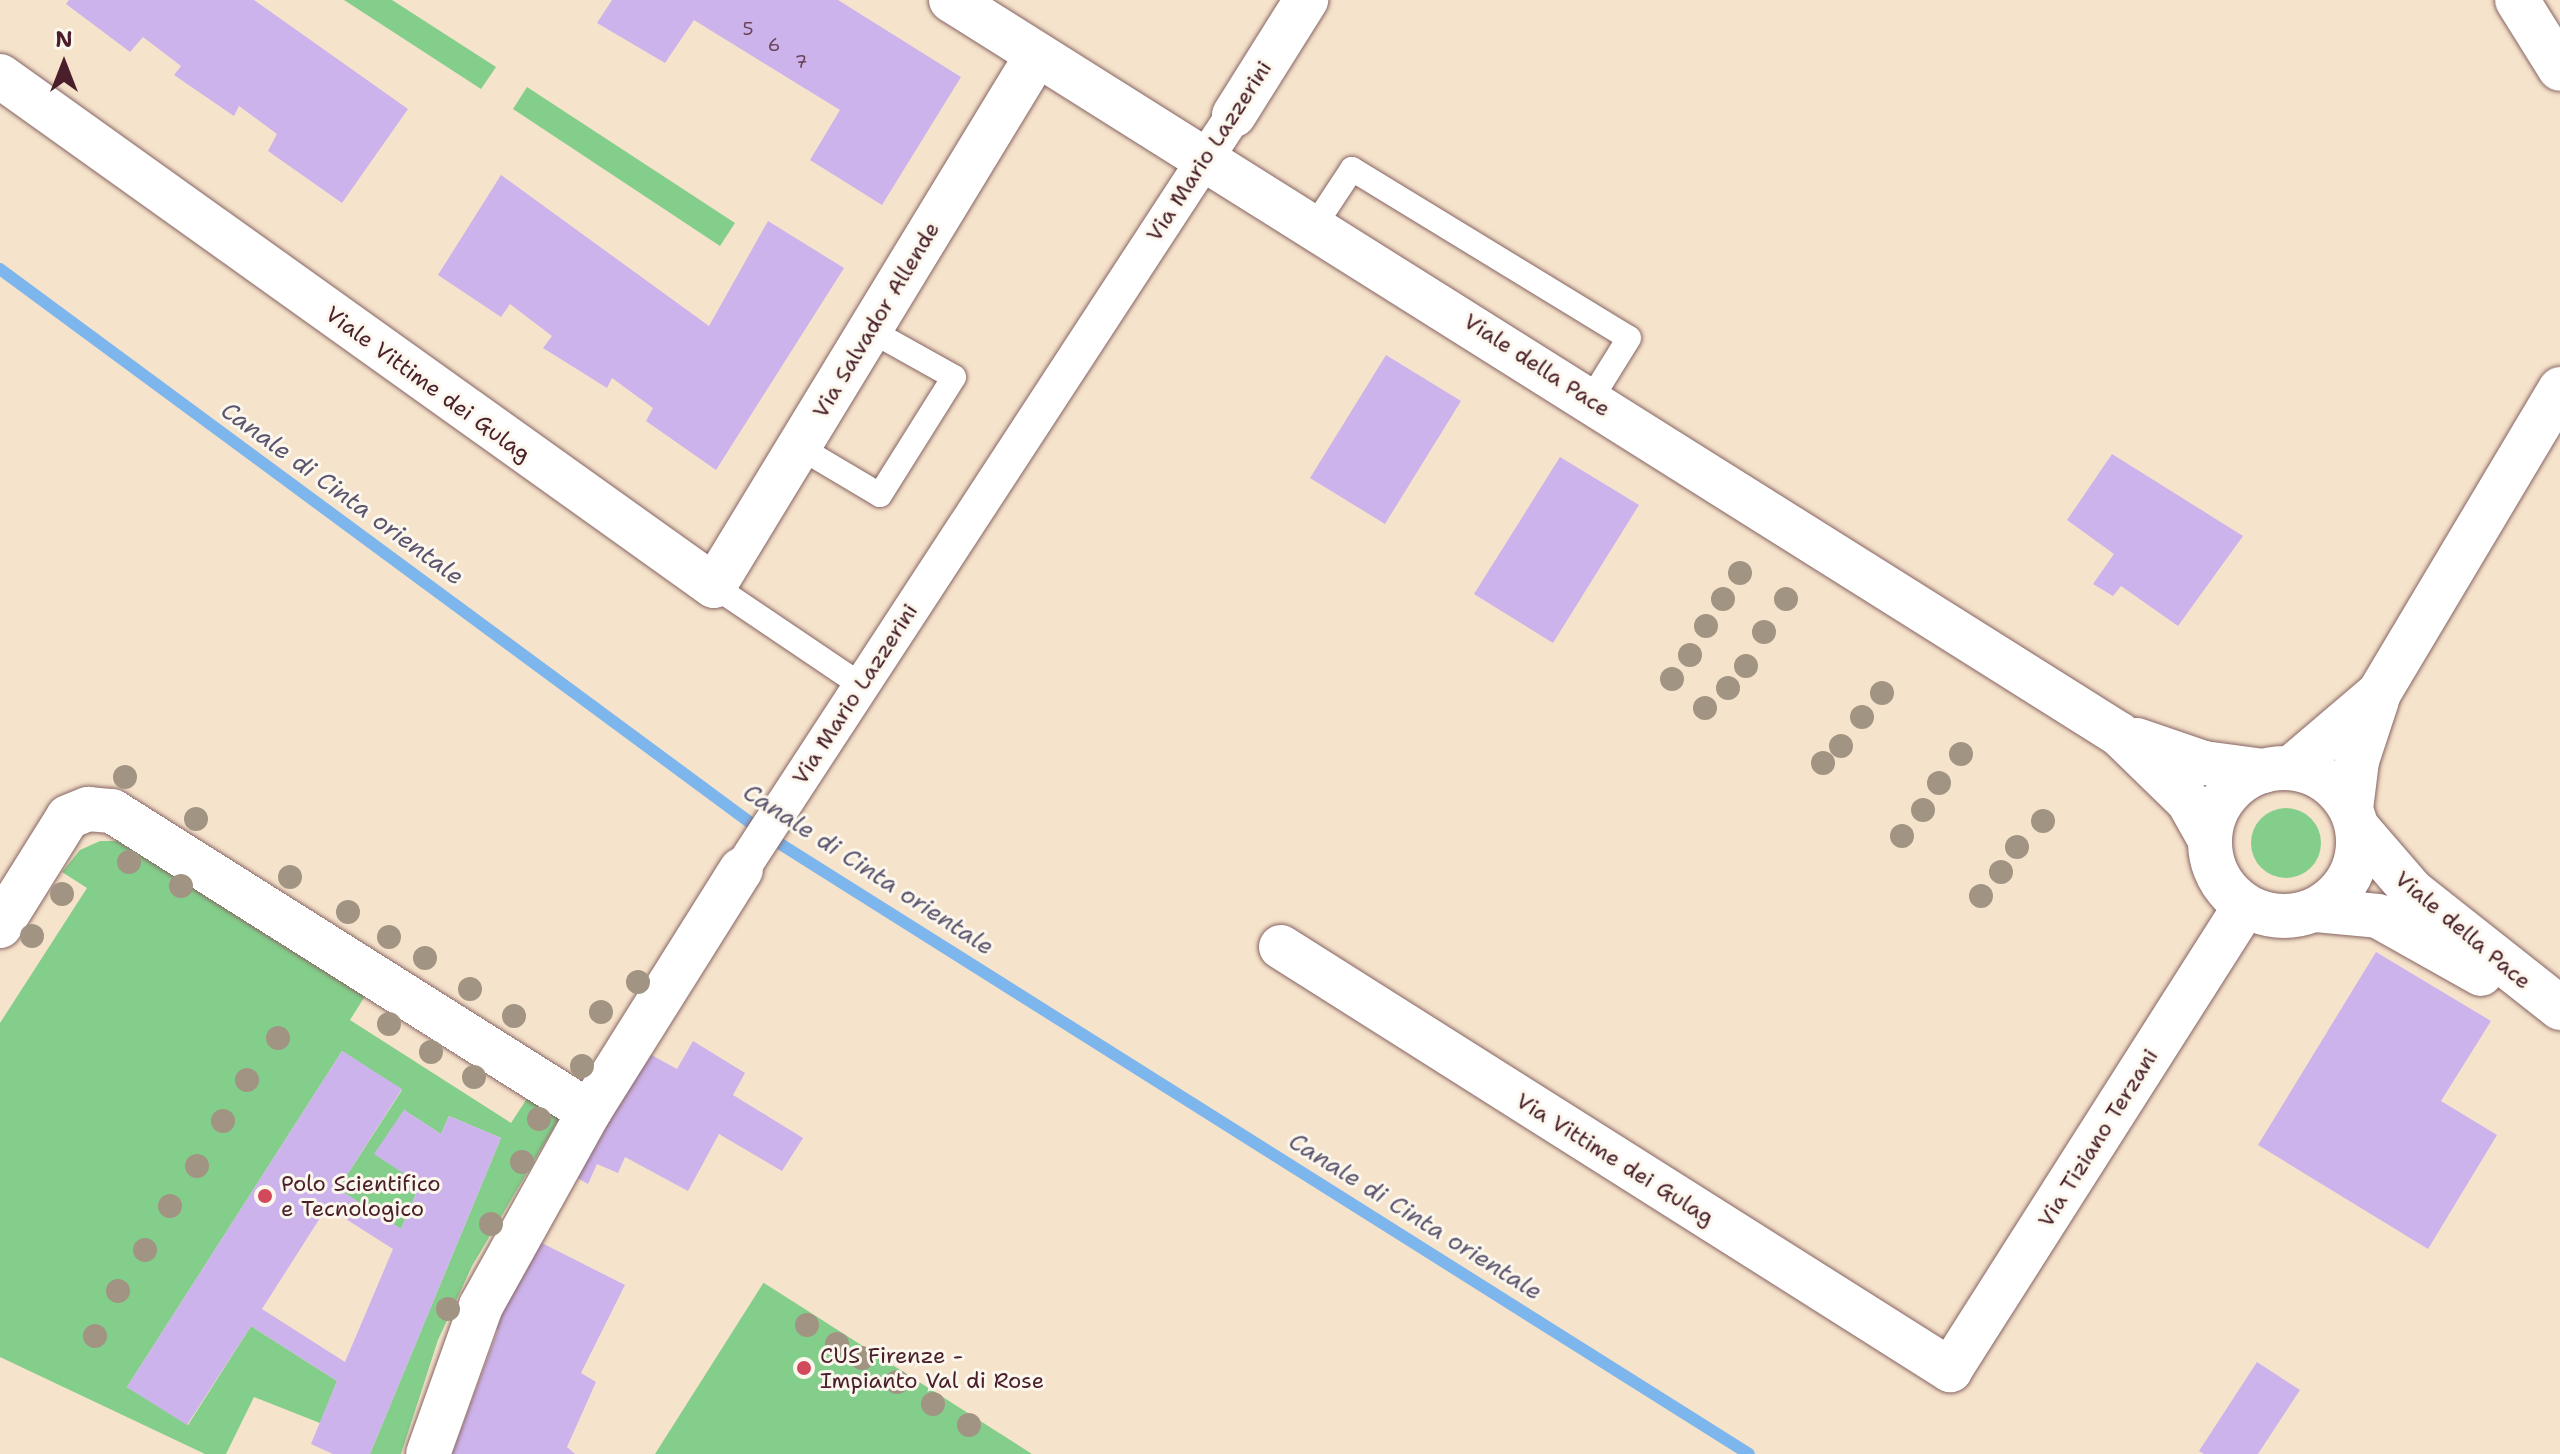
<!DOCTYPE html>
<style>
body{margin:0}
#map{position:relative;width:2560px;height:1454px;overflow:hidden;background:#f6e3cb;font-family:"Shantell Sans",sans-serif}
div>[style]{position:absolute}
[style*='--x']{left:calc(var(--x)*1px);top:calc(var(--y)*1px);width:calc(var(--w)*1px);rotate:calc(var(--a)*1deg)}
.green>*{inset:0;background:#84ce8b}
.round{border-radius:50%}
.stream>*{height:12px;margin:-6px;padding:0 6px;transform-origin:6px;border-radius:6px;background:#7db5ed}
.building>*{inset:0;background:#cdb3eb}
.roads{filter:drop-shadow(0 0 2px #866463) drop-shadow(0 0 2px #866463)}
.service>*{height:24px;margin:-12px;padding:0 12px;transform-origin:12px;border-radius:12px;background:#fff}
.pedestrian>*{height:36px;margin:-18px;padding:0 18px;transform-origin:18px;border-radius:18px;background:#fff}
.minor>*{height:44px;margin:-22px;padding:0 22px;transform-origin:22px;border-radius:22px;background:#fff}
.minor>.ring{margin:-22px;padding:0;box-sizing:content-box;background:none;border:44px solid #fff;border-radius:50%}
.primary>*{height:44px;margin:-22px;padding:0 22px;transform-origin:22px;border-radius:22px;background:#fff}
.trees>*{width:24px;height:24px;margin:-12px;border-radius:50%;background:#a19483}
.dots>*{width:22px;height:22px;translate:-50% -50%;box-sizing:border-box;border:4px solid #fbf7ec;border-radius:50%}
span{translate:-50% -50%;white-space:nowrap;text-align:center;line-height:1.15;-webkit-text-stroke:6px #fbf7ec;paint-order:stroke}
.number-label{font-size:18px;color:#6b445b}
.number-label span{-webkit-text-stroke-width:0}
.street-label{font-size:22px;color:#4a1f2b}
.poi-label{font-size:22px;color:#4a1f2b}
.left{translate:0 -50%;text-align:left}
.water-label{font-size:24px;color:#5c546f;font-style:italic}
.north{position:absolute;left:24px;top:24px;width:80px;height:80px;-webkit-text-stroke:6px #fbf7ec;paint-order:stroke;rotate:0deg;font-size:22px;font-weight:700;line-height:32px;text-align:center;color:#4a1f2b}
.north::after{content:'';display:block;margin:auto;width:28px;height:36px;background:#4a1f2b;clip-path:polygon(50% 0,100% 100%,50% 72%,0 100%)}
</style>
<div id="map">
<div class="green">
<i style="clip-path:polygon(344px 0,392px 0,496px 67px,481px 89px)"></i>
<i style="clip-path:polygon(527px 87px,735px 223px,720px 246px,513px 109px)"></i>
<i class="round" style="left:2251px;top:808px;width:70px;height:70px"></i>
<i style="clip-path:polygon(100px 841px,127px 841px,367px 993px,350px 1020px,511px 1123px,528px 1097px,560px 1117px,472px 1266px,438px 1340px,401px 1454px,370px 1454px,501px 1138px,449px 1116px,441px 1134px,404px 1110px,375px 1154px,420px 1184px,401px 1229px,338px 1189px,402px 1090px,342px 1051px,127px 1387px,188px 1425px,251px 1326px,337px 1381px,320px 1423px,254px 1397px,226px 1454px,205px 1454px,0 1357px,0 1023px,87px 888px,62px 872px,80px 850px)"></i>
<i style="clip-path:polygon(764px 1282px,764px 1283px,1032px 1454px,655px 1454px)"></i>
</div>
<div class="stream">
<i style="--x:0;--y:269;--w:962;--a:36.42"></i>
<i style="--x:774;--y:840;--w:1152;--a:32.2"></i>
</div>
<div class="building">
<i style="clip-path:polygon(69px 0,254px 0,408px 109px,342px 203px,268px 151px,277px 134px,239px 106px,234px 116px,174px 75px,181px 66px,143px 37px,130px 52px,66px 4px)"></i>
<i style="clip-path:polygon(612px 0,838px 0,961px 77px,882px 205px,810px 160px,840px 110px,694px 20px,665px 63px,597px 23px)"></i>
<i style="clip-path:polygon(501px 175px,709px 326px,768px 221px,844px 268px,716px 470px,646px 421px,653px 408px,612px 378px,607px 388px,543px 348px,552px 336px,510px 304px,501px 317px,438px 275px)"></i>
<i style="clip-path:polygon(1386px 355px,1461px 401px,1385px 524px,1310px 478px)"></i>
<i style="clip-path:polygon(2112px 454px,2243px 536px,2178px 626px,2121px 586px,2113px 596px,2093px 584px,2114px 554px,2067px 520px)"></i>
<i style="clip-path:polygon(1560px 457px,1639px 505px,1553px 643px,1474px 594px)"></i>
<i style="clip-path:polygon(2376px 952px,2491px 1021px,2441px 1101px,2497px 1135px,2428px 1249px,2258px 1145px)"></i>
<i style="clip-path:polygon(693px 1041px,745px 1073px,733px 1095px,803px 1138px,782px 1171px,719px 1134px,688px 1191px,625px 1157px,618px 1173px,597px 1164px,588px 1184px,574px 1176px,644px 1051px,677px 1069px)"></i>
<i style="clip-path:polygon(evenodd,342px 1051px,402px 1089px,338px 1189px,401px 1229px,420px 1184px,374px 1154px,404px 1110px,441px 1134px,449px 1116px,501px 1138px,370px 1454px,333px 1454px,311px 1444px,337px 1381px,251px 1326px,187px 1425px,127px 1387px,342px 1051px,327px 1207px,393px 1249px,345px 1362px,262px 1309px,327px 1207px)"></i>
<i style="clip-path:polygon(536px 1240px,625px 1285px,581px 1373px,596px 1382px,567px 1447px,575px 1454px,452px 1454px,498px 1330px,492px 1326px)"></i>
<i style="clip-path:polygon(2257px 1362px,2300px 1390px,2258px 1454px,2204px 1454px,2199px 1451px)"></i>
</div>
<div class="roads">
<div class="service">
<i style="--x:1315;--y:225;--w:67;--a:-56.5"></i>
<i style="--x:1352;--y:169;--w:324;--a:31.4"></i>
<i style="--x:1629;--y:338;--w:72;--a:121.9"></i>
<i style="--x:799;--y:447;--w:94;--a:30.7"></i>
<i style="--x:880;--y:495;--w:139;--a:-57.9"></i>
<i style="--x:954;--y:377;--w:96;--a:-150.8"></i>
<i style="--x:714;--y:586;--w:177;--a:34"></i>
</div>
<div class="pedestrian">
<i style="--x:741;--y:870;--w:902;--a:-56.86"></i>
</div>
<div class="minor">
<i style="--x:951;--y:0;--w:1379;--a:32.15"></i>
<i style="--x:2119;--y:734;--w:96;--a:44.2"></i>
<i style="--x:2188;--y:801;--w:45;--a:60.6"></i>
<i style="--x:0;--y:76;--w:877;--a:35.54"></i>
<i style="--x:714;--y:586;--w:622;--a:-58.69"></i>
<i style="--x:1234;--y:115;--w:136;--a:-57.9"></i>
<i style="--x:2137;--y:740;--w:71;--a:18.9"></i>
<i style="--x:2204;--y:763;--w:60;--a:7.7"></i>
<i class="ring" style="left:2210px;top:768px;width:104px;height:104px"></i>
<i style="--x:2291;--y:768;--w:116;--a:-40.4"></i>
<i style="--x:2379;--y:693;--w:354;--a:-59.2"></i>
<i style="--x:2351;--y:809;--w:48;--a:-82.9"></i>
<i style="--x:2357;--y:761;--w:64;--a:-71.8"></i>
<i style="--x:2357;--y:827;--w:84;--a:49.3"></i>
<i style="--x:2412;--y:891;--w:189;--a:38.3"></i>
<i style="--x:2316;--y:910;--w:62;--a:5.5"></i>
<i style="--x:2378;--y:916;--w:118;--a:29.4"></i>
<i style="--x:0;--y:926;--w:128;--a:-58"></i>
<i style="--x:68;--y:817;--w:22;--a:-22"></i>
<i style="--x:88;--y:809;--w:24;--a:5"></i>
<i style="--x:112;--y:811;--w:564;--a:32.25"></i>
<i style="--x:1281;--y:947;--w:792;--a:32.3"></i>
<i style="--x:1950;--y:1370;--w:550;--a:-57.55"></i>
<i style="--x:428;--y:1454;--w:157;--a:-70.3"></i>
<i style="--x:481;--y:1306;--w:222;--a:-60.9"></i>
<i style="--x:589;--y:1112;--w:286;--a:-57.9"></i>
</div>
<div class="primary">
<i style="--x:2517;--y:0;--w:81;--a:58.1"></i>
</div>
</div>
<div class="trees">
<i style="left:1740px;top:573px"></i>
<i style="left:1723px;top:599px"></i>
<i style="left:1786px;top:599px"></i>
<i style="left:1706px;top:626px"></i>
<i style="left:1764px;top:632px"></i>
<i style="left:1690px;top:655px"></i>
<i style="left:1746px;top:666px"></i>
<i style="left:1672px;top:679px"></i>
<i style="left:1728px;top:688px"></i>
<i style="left:1882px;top:693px"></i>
<i style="left:1705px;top:708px"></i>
<i style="left:1862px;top:717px"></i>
<i style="left:1841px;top:746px"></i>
<i style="left:1961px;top:754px"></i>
<i style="left:1823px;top:763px"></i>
<i style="left:125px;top:777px"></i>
<i style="left:1939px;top:783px"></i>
<i style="left:1923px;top:810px"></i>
<i style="left:196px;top:819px"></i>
<i style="left:2043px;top:821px"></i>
<i style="left:1902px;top:836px"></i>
<i style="left:2017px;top:847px"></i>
<i style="left:129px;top:862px"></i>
<i style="left:2001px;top:872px"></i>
<i style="left:290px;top:877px"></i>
<i style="left:181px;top:886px"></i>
<i style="left:62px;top:894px"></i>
<i style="left:1981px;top:896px"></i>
<i style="left:348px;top:912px"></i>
<i style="left:32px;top:936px"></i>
<i style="left:389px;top:937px"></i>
<i style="left:425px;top:958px"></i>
<i style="left:638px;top:982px"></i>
<i style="left:470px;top:989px"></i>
<i style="left:601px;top:1012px"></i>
<i style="left:514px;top:1016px"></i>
<i style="left:389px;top:1024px"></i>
<i style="left:278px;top:1038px"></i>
<i style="left:431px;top:1052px"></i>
<i style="left:582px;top:1066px"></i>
<i style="left:474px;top:1077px"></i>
<i style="left:247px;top:1080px"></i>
<i style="left:539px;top:1119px"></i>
<i style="left:223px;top:1121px"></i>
<i style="left:522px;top:1162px"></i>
<i style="left:197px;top:1166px"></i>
<i style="left:170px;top:1206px"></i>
<i style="left:491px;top:1224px"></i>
<i style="left:145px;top:1250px"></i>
<i style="left:118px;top:1291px"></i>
<i style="left:448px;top:1309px"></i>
<i style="left:807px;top:1325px"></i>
<i style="left:95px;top:1336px"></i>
<i style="left:837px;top:1344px"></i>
<i style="left:862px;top:1358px"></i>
<i style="left:897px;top:1382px"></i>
<i style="left:933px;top:1404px"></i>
<i style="left:969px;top:1425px"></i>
</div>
<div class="dots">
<i style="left:265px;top:1196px;background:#d1495b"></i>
<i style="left:804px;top:1368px;background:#d1495b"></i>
</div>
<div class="number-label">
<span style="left:748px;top:29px">5</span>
<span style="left:774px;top:45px">6</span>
<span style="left:801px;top:62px">7</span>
</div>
<div class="street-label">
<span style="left:1209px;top:151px;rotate:-57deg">Via Mario Lazzerini</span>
<span style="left:876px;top:320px;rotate:-59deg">Via Salvador Allende</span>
<span style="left:1537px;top:365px;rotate:33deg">Viale della Pace</span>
<span style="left:428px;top:384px;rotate:36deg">Viale Vittime dei Gulag</span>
<span style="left:855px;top:694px;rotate:-57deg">Via Mario Lazzerini</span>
<span style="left:2463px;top:930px;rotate:40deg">Viale della Pace</span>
<span style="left:2098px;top:1138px;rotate:-58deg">Via Tiziano Terzani</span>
<span style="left:1615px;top:1159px;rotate:32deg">Via Vittime dei Gulag</span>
</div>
<div class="poi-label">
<span class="left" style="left:281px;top:1196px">Polo Scientifico<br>e Tecnologico</span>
<span class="left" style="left:820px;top:1368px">CUS Firenze -<br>Impianto Val di Rose</span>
</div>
<div class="water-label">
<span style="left:342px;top:494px;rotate:36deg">Canale di Cinta orientale</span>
<span style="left:868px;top:870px;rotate:33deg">Canale di Cinta orientale</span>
<span style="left:1415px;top:1217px;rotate:32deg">Canale di Cinta orientale</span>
</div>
<div class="north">N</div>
</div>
